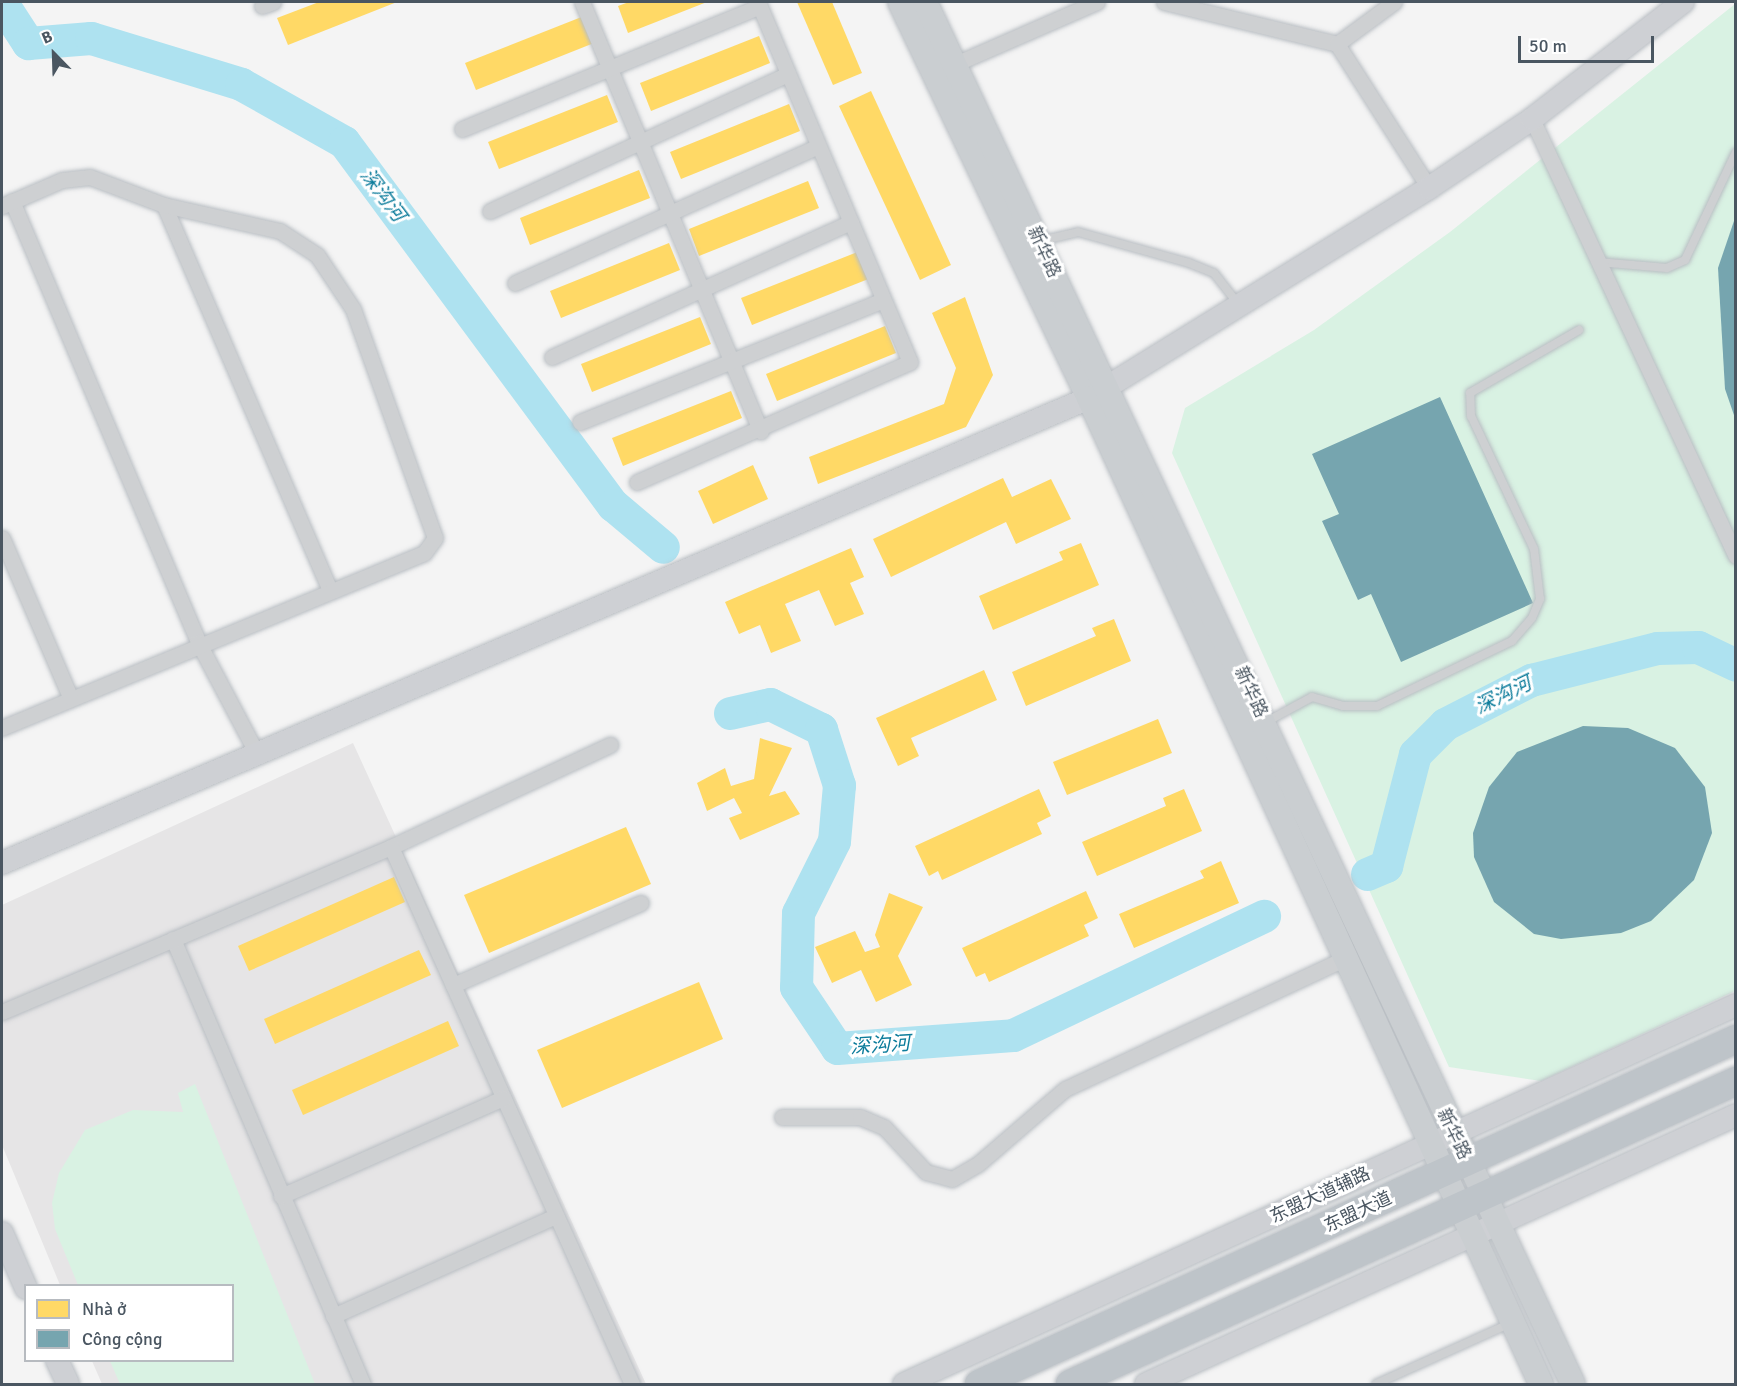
<!DOCTYPE html>
<meta charset="utf-8">
<style>
body{margin:0}
#map{position:relative;width:1737px;height:1386px;overflow:hidden;background:#f4f4f4;font-family:Signika,"Noto Sans SC",sans-serif}
div>[style]{position:absolute}
[style*='--x']{left:calc(var(--x)*1px);top:calc(var(--y)*1px);width:calc(var(--w)*1px);rotate:calc(var(--a)*1deg)}
.education>*{inset:0;background:#e6e5e6}
.green>*{inset:0;background:#d9f2e3}
.homes>*{inset:0;background:#ffd966}
.public>*{inset:0;background:#76a5af}
.river>*{height:33px;margin:-16.5px;padding:0 16.5px;transform-origin:16.5px;border-radius:16.5px;background:#aee2f0}
.roads{filter:drop-shadow(0 0 2px #b9bec3) drop-shadow(0 0 2px #b9bec3)}
.lane>*{height:8px;margin:-4px;padding:0 4px;transform-origin:4px;border-radius:4px;background:#ced0d2}
.street>*{height:15px;margin:-7.5px;padding:0 7.5px;transform-origin:7.5px;border-radius:7.5px;background:#ced0d2}
.secondary>*{height:22px;margin:-11px;padding:0 11px;transform-origin:11px;border-radius:11px;background:#ced0d4}
.primary>*{height:24px;margin:-12px;padding:0 12px;transform-origin:12px;border-radius:12px;background:#caced1}
.highway>*{height:28px;margin:-14px;padding:0 14px;transform-origin:14px;border-radius:14px;background:#bec4c9}
span{translate:-50% -50%;white-space:nowrap;text-align:center;line-height:1.15;-webkit-text-stroke:6px #fff;paint-order:stroke}
.street-label{font-size:18px;color:#4a5661}
.water-label{font-size:20px;color:#0c7c9b;font-style:italic}
.frame{position:absolute;inset:0;border:3px solid #4a5661;pointer-events:none}
.legend{position:absolute;left:24px;top:1284px;width:210px;height:78px;box-sizing:border-box;background:#fff;border:2px solid #b7bbc0;margin:0;padding:8px 10px;list-style:none;font-size:18px;color:#4a5661}
.legend li{display:flex;align-items:center;gap:12px;height:30px}
.legend b{width:30px;border:2px solid #b7bbc0}
.north{position:absolute;left:24px;top:24px;width:60px;height:60px;-webkit-text-stroke:4px #fff;paint-order:stroke;rotate:337deg;font-size:16px;font-weight:700;line-height:24px;text-align:center;color:#4a5661}
.north::after{content:'';display:block;margin:auto;width:21px;height:27px;background:#4a5661;clip-path:polygon(50% 0,100% 100%,50% 72%,0 100%)}
.scale{position:absolute;left:1518px;top:36px;width:136px;height:27px;box-sizing:border-box;border:3px solid #4a5661;border-top:0;padding-left:8px;font-size:18px;line-height:21px;white-space:nowrap;color:#4a5661;-webkit-text-stroke:4px #fff;paint-order:stroke}
</style>
<div id="map">
<div class="education">
<i style="clip-path:polygon(353px 743px,646px 1384px,102px 1384px,92px 1361px,232px 1360px,232px 1286px,60px 1285px,2px 1145px,2px 905px)"></i>
</div>
<div class="green">
<i style="clip-path:polygon(1735px 4px,1735px 991px,1541px 1081px,1449px 1067px,1172px 453px,1185px 408px,1314px 330px,1450px 232px)"></i>
<i style="clip-path:polygon(195px 1084px,315px 1384px,120px 1384px,110px 1361px,232px 1360px,232px 1286px,78px 1285px,55px 1229px,52px 1203px,59px 1173px,85px 1130px,133px 1110px,183px 1112px,178px 1093px)"></i>
</div>
<div class="homes">
<i style="clip-path:polygon(319px 2px,397px 2px,288px 45px,277px 18px)"></i>
<i style="clip-path:polygon(629px 2px,707px 2px,628px 33px,618px 6px)"></i>
<i style="clip-path:polygon(797px 2px,832px 2px,862px 73px,833px 85px)"></i>
<i style="clip-path:polygon(584px 16px,594px 43px,476px 90px,465px 63px)"></i>
<i style="clip-path:polygon(759px 36px,770px 63px,651px 111px,640px 83px)"></i>
<i style="clip-path:polygon(871px 91px,951px 265px,920px 280px,839px 106px)"></i>
<i style="clip-path:polygon(607px 95px,618px 122px,499px 169px,488px 142px)"></i>
<i style="clip-path:polygon(789px 104px,800px 131px,681px 179px,670px 152px)"></i>
<i style="clip-path:polygon(639px 170px,650px 198px,530px 245px,520px 218px)"></i>
<i style="clip-path:polygon(808px 181px,819px 208px,699px 256px,689px 229px)"></i>
<i style="clip-path:polygon(669px 243px,680px 270px,561px 318px,550px 291px)"></i>
<i style="clip-path:polygon(860px 251px,871px 278px,752px 325px,741px 298px)"></i>
<i style="clip-path:polygon(965px 297px,993px 375px,966px 427px,818px 484px,809px 457px,944px 404px,956px 368px,932px 313px)"></i>
<i style="clip-path:polygon(700px 317px,711px 344px,592px 392px,581px 364px)"></i>
<i style="clip-path:polygon(885px 326px,896px 353px,777px 401px,766px 374px)"></i>
<i style="clip-path:polygon(731px 391px,742px 418px,623px 466px,612px 438px)"></i>
<i style="clip-path:polygon(753px 465px,768px 499px,713px 524px,698px 491px)"></i>
<i style="clip-path:polygon(1003px 478px,1012px 497px,1051px 479px,1071px 519px,1016px 544px,1006px 522px,891px 577px,873px 539px)"></i>
<i style="clip-path:polygon(1081px 543px,1099px 585px,993px 630px,979px 596px,1063px 560px,1059px 552px)"></i>
<i style="clip-path:polygon(851px 548px,864px 577px,850px 583px,864px 614px,835px 626px,819px 590px,785px 604px,801px 641px,771px 653px,760px 625px,739px 634px,725px 602px)"></i>
<i style="clip-path:polygon(1114px 619px,1131px 661px,1026px 706px,1012px 672px,1096px 636px,1092px 628px)"></i>
<i style="clip-path:polygon(984px 670px,997px 700px,911px 738px,919px 756px,898px 766px,876px 718px)"></i>
<i style="clip-path:polygon(1158px 719px,1172px 753px,1067px 795px,1053px 762px)"></i>
<i style="clip-path:polygon(760px 738px,792px 748px,769px 796px,785px 791px,800px 814px,740px 840px,729px 818px,742px 813px,734px 798px,707px 811px,697px 783px,725px 768px,731px 786px,754px 779px)"></i>
<i style="clip-path:polygon(1039px 789px,1051px 816px,1037px 823px,1042px 834px,942px 880px,938px 871px,929px 876px,915px 846px)"></i>
<i style="clip-path:polygon(1184px 789px,1202px 831px,1097px 876px,1082px 842px,1166px 806px,1163px 798px)"></i>
<i style="clip-path:polygon(626px 827px,651px 884px,489px 953px,464px 895px)"></i>
<i style="clip-path:polygon(1221px 861px,1239px 903px,1134px 948px,1119px 914px,1204px 878px,1200px 871px)"></i>
<i style="clip-path:polygon(394px 877px,405px 902px,249px 971px,238px 946px)"></i>
<i style="clip-path:polygon(1086px 891px,1098px 918px,1084px 925px,1089px 936px,989px 982px,985px 973px,976px 977px,962px 948px)"></i>
<i style="clip-path:polygon(889px 893px,923px 907px,898px 956px,912px 985px,876px 1002px,861px 970px,832px 983px,815px 947px,855px 931px,865px 952px,880px 947px,875px 935px)"></i>
<i style="clip-path:polygon(419px 950px,431px 975px,275px 1044px,264px 1019px)"></i>
<i style="clip-path:polygon(699px 982px,723px 1039px,562px 1108px,537px 1050px)"></i>
<i style="clip-path:polygon(448px 1021px,459px 1046px,303px 1115px,292px 1090px)"></i>
</div>
<div class="public">
<i style="clip-path:polygon(1735px 218px,1736px 218px,1735px 418px,1725px 389px,1718px 268px)"></i>
<i style="clip-path:polygon(1440px 397px,1533px 603px,1401px 662px,1371px 594px,1358px 600px,1322px 521px,1339px 514px,1312px 454px)"></i>
<i style="clip-path:polygon(1583px 726px,1628px 728px,1675px 748px,1705px 787px,1712px 833px,1694px 880px,1651px 921px,1621px 933px,1561px 939px,1534px 934px,1494px 902px,1474px 857px,1473px 833px,1489px 787px,1517px 752px)"></i>
</div>
<div class="river">
<i style="--x:2;--y:3;--w:48;--a:57"></i>
<i style="--x:28;--y:43;--w:63;--a:-4.5"></i>
<i style="--x:91;--y:38;--w:157;--a:17"></i>
<i style="--x:241;--y:84;--w:118;--a:29.4"></i>
<i style="--x:344;--y:142;--w:452;--a:53.5"></i>
<i style="--x:613;--y:505;--w:65;--a:40"></i>
<i style="--x:730;--y:713;--w:41;--a:-12.7"></i>
<i style="--x:770;--y:704;--w:57;--a:26.1"></i>
<i style="--x:821;--y:729;--w:59;--a:72.2"></i>
<i style="--x:839;--y:785;--w:56;--a:95.1"></i>
<i style="--x:834;--y:841;--w:80;--a:116.6"></i>
<i style="--x:798;--y:913;--w:74;--a:91.5"></i>
<i style="--x:796;--y:987;--w:73;--a:56.1"></i>
<i style="--x:837;--y:1048;--w:176;--a:-4.2"></i>
<i style="--x:1013;--y:1035;--w:278;--a:-25.4"></i>
<i style="--x:1367;--y:874;--w:21;--a:-23"></i>
<i style="--x:1386;--y:866;--w:116;--a:-75.5"></i>
<i style="--x:1415;--y:754;--w:42;--a:-45"></i>
<i style="--x:1445;--y:724;--w:97;--a:-27.1"></i>
<i style="--x:1531;--y:680;--w:130;--a:-14.3"></i>
<i style="--x:1657;--y:648;--w:41;--a:-1.4"></i>
<i style="--x:1698;--y:647;--w:42;--a:25.3"></i>
</div>
<div class="roads">
<div class="lane">
<i style="--x:1040;--y:241;--w:39;--a:-13"></i>
<i style="--x:1078;--y:232;--w:115;--a:15.6"></i>
<i style="--x:1189;--y:263;--w:27;--a:22"></i>
<i style="--x:1214;--y:273;--w:37;--a:52"></i>
<i style="--x:1598;--y:262;--w:69;--a:5"></i>
<i style="--x:1667;--y:268;--w:20;--a:-24"></i>
<i style="--x:1685;--y:260;--w:119;--a:-64.7"></i>
<i style="--x:1266;--y:722;--w:52;--a:-28.5"></i>
<i style="--x:1312;--y:697;--w:32;--a:16"></i>
<i style="--x:1343;--y:706;--w:34;--a:0"></i>
<i style="--x:1377;--y:706;--w:150;--a:-25.7"></i>
<i style="--x:1512;--y:641;--w:30;--a:-49"></i>
<i style="--x:1532;--y:618;--w:21;--a:-67"></i>
<i style="--x:1540;--y:599;--w:50;--a:-96.8"></i>
<i style="--x:1534;--y:549;--w:147;--a:-115.3"></i>
<i style="--x:1471;--y:416;--w:23;--a:-92"></i>
<i style="--x:1470;--y:393;--w:126;--a:-30"></i>
<i style="--x:1376;--y:1384;--w:148;--a:-24.3"></i>
</div>
<div class="street">
<i style="--x:582;--y:2;--w:465;--a:67.4"></i>
<i style="--x:1164;--y:2;--w:178;--a:13.6"></i>
<i style="--x:1337;--y:44;--w:171;--a:57.4"></i>
<i style="--x:262;--y:6;--w:12;--a:-20"></i>
<i style="--x:1337;--y:44;--w:71;--a:-36.4"></i>
<i style="--x:955;--y:64;--w:155;--a:-23.6"></i>
<i style="--x:1532;--y:119;--w:482;--a:65"></i>
<i style="--x:462;--y:129;--w:322;--a:-22.4"></i>
<i style="--x:12;--y:201;--w:479;--a:67.1"></i>
<i style="--x:198;--y:642;--w:124;--a:62.2"></i>
<i style="--x:164;--y:205;--w:419;--a:66.7"></i>
<i style="--x:2;--y:206;--w:65;--a:-23.4"></i>
<i style="--x:62;--y:180;--w:28;--a:-6"></i>
<i style="--x:90;--y:177;--w:79;--a:20.7"></i>
<i style="--x:164;--y:205;--w:119;--a:12.6"></i>
<i style="--x:280;--y:231;--w:44;--a:33"></i>
<i style="--x:317;--y:255;--w:65;--a:56.3"></i>
<i style="--x:353;--y:309;--w:243;--a:70.3"></i>
<i style="--x:435;--y:538;--w:19;--a:126"></i>
<i style="--x:424;--y:553;--w:457;--a:157.5"></i>
<i style="--x:490;--y:211;--w:328;--a:-24.7"></i>
<i style="--x:515;--y:283;--w:333;--a:-24.3"></i>
<i style="--x:552;--y:357;--w:328;--a:-24.3"></i>
<i style="--x:580;--y:422;--w:327;--a:-21.9"></i>
<i style="--x:637;--y:482;--w:298;--a:-23.7"></i>
<i style="--x:910;--y:362;--w:391;--a:-112.9"></i>
<i style="--x:2;--y:538;--w:173;--a:66.8"></i>
<i style="--x:391;--y:847;--w:242;--a:-25"></i>
<i style="--x:173;--y:939;--w:484;--a:66.9"></i>
<i style="--x:453;--y:985;--w:205;--a:-23.6"></i>
<i style="--x:2;--y:1012;--w:423;--a:-23"></i>
<i style="--x:391;--y:847;--w:589;--a:65.83"></i>
<i style="--x:782;--y:1117;--w:78;--a:0"></i>
<i style="--x:860;--y:1117;--w:26;--a:23"></i>
<i style="--x:884;--y:1127;--w:62;--a:47"></i>
<i style="--x:926;--y:1172;--w:27;--a:15"></i>
<i style="--x:952;--y:1179;--w:30;--a:-30"></i>
<i style="--x:978;--y:1164;--w:115;--a:-40.8"></i>
<i style="--x:1065;--y:1089;--w:312;--a:-25"></i>
<i style="--x:281;--y:1196;--w:243;--a:-23.8"></i>
<i style="--x:333;--y:1316;--w:243;--a:-24.2"></i>
</div>
<div class="secondary">
<i style="--x:2;--y:863;--w:1182;--a:-23.16"></i>
<i style="--x:1089;--y:398;--w:400;--a:-31.7"></i>
<i style="--x:1429;--y:188;--w:124;--a:-33.8"></i>
<i style="--x:1532;--y:119;--w:191;--a:-37.8"></i>
<i style="--x:2;--y:1233;--w:60;--a:66.4"></i>
<i style="--x:57;--y:1360;--w:26;--a:65"></i>
<i style="--x:904;--y:1384;--w:914;--a:-24.49"></i>
<i style="--x:1146;--y:1384;--w:648;--a:-24.51"></i>
</div>
<div class="primary">
<i style="--x:900;--y:2;--w:439;--a:64.5"></i>
<i style="--x:1089;--y:398;--w:1085;--a:65.37"></i>
<i style="--x:925;--y:2;--w:1526;--a:64.88"></i>
</div>
<div class="highway">
<i style="--x:979;--y:1384;--w:832;--a:-24.5"></i>
<i style="--x:1070;--y:1384;--w:732;--a:-24.46"></i>
</div>
</div>
<div class="street-label">
<span style="left:1044px;top:252px;rotate:65deg">新华路</span>
<span style="left:1251px;top:692px;rotate:65deg">新华路</span>
<span style="left:1454px;top:1134px;rotate:64deg">新华路</span>
<span style="left:1320px;top:1195px;rotate:-25deg">东盟大道辅路</span>
<span style="left:1358px;top:1212px;rotate:-25deg">东盟大道</span>
</div>
<div class="water-label">
<span style="left:383px;top:195px;rotate:53deg">深沟河</span>
<span style="left:1503px;top:695px;rotate:-26deg">深沟河</span>
<span style="left:880px;top:1045px;rotate:-4deg">深沟河</span>
</div>
<div class="frame"></div>
<ul class="legend">
<li><b style="height:16px;background:#ffd966"></b>Nhà ở</li>
<li><b style="height:16px;background:#76a5af"></b>Công cộng</li>
</ul>
<div class="north">B</div>
<div class="scale">50 m</div>
</div>
